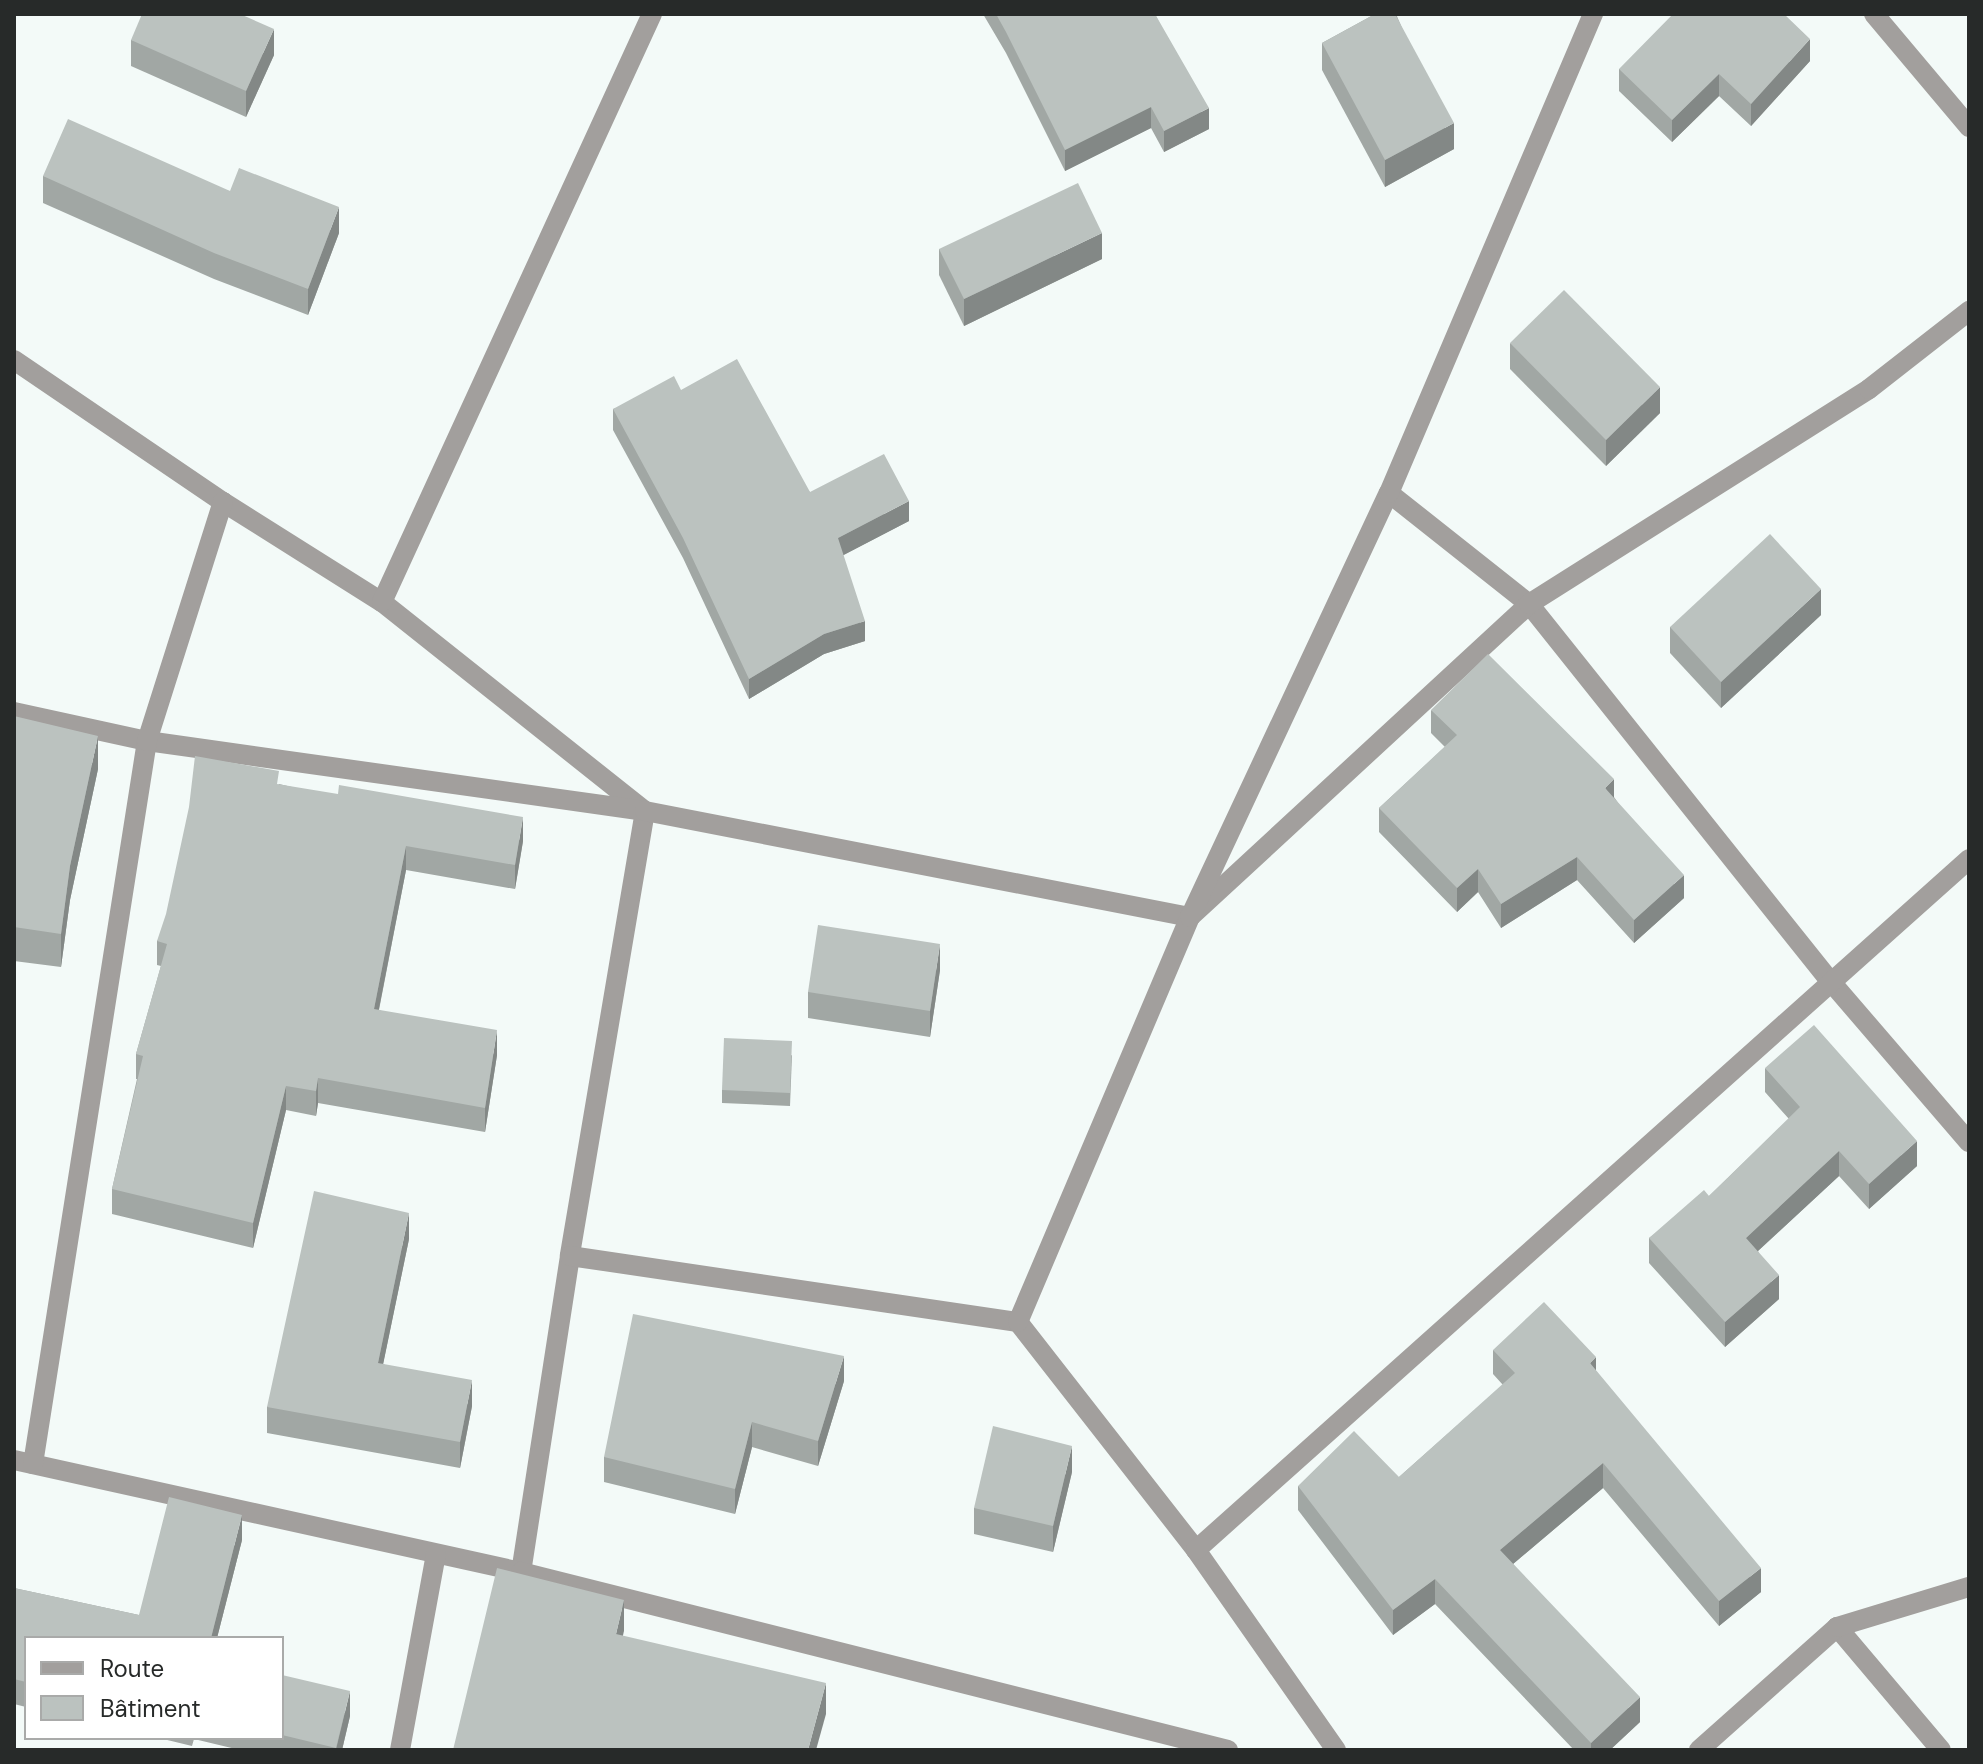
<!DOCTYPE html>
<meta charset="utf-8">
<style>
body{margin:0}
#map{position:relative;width:1983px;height:1764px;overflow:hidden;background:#f3faf8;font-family:"DM Sans",sans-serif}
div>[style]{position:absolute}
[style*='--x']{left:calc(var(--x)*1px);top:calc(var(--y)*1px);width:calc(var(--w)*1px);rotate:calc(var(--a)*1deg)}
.minor>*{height:20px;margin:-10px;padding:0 10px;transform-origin:10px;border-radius:10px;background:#a29f9d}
.wall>*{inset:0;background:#a1a7a4}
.shaded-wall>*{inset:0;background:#838886}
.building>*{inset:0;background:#bbc2bf}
span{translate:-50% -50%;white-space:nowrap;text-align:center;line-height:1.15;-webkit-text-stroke:6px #fff;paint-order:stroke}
.frame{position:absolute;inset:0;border:16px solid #272a29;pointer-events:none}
.legend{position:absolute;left:24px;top:1636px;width:260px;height:104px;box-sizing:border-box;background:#fff;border:2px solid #a9aaa9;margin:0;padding:10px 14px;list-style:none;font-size:24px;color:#272a29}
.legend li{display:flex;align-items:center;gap:16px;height:40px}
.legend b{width:40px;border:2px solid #a9aaa9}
</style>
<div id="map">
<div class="minor">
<i style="--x:1874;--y:14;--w:148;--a:49.9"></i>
<i style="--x:14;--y:360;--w:253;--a:34.2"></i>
<i style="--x:223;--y:502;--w:188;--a:32.2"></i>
<i style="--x:382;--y:602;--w:336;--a:38.5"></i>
<i style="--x:645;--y:811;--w:451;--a:99.6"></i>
<i style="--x:570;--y:1256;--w:320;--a:98.8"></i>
<i style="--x:1389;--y:493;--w:179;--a:38.4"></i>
<i style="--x:1529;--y:604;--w:485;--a:51.4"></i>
<i style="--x:1832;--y:983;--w:210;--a:49.3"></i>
<i style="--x:382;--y:602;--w:647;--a:-65.34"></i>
<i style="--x:14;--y:712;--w:136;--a:12.3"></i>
<i style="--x:147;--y:741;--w:503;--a:8"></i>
<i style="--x:645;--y:811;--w:555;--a:11.01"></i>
<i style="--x:1190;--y:917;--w:461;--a:-42.7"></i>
<i style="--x:1529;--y:604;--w:402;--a:-32.3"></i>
<i style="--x:1869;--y:389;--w:127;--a:-38"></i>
<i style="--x:570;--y:1256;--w:453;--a:8.4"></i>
<i style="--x:1018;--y:1322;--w:289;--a:52"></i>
<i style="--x:1196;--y:1550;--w:244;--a:55"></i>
<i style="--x:1018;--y:1322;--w:440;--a:-67"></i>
<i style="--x:1190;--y:917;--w:468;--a:-64.9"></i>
<i style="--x:1389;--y:493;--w:521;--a:-66.93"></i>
<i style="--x:14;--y:1460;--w:519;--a:12.46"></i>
<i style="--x:521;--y:1572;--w:729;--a:14.13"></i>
<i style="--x:33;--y:1464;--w:732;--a:-81.04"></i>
<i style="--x:147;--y:741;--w:251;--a:-72.4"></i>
<i style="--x:1196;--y:1550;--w:1037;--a:-41.79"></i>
<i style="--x:1837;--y:1627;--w:161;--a:49.8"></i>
<i style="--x:400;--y:1750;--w:199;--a:-79.6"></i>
<i style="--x:1699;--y:1750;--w:185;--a:-41.7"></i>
<i style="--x:1837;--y:1627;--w:138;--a:-16.9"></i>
</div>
<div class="wall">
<i style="clip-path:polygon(983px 14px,1155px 14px,1209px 129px,1164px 152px,1151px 128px,1065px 171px,1006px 53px)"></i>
<i style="clip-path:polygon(1375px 14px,1396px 14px,1454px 149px,1385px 187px,1322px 70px,1322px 43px)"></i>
<i style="clip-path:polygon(131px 40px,274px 55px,246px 117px,131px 66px)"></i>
<i style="clip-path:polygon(1810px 61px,1751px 126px,1719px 96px,1672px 142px,1619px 91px,1619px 69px)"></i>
<i style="clip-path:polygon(43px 176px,230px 191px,339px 233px,308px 315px,214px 279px,43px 203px)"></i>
<i style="clip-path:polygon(939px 249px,1102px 259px,964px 326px,939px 275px)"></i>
<i style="clip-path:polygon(1510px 343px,1660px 413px,1606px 466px,1510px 369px)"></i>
<i style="clip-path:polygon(681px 390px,810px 492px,909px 521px,843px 555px,865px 641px,824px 654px,749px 699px,683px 558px,613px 430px,613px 409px)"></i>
<i style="clip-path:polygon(1821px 615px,1721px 708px,1670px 653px,1670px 627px)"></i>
<i style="clip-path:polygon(1431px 710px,1614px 797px,1684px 898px,1634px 943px,1577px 880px,1501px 928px,1478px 892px,1457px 912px,1379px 832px,1379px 808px,1445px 747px,1431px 733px)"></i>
<i style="clip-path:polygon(14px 716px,98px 769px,70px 900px,61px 967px,14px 961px)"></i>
<i style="clip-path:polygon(279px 784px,523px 841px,515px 889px,406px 870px,379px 1010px,497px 1055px,485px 1132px,318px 1103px,316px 1116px,286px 1110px,253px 1248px,112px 1214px,112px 1189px,137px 1079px,136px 1079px,136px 1054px,161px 966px,157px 965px,157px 941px)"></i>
<i style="clip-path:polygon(940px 970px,930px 1037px,808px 1018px,808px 992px)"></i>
<i style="clip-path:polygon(792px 1055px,790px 1106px,722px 1103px,722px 1090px)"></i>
<i style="clip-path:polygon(1765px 1068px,1917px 1166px,1869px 1209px,1839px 1176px,1758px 1251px,1779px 1299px,1725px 1347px,1649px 1263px,1649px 1238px,1709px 1196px,1789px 1119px,1765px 1092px)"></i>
<i style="clip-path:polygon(409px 1239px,383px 1364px,472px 1406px,460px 1468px,267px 1433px,267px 1407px)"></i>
<i style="clip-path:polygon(1493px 1350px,1596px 1371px,1761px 1592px,1719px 1626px,1603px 1488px,1513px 1564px,1640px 1722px,1610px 1750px,1574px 1750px,1435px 1604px,1393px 1635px,1298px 1510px,1298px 1486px,1399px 1477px,1503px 1385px,1493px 1374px)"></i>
<i style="clip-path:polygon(844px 1381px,818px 1466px,752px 1447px,735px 1514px,604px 1482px,604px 1457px)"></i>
<i style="clip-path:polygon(1072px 1472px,1053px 1552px,974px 1534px,974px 1508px)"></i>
<i style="clip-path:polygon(242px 1540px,217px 1638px,26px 1638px,26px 1707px,14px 1704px,14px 1588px,139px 1615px)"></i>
<i style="clip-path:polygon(282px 1675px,350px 1716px,342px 1750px,240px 1750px,194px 1739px,192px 1746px,159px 1738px,282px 1738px)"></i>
</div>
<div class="shaded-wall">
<i style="clip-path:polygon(274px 29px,274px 55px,246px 117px,246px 91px)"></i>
<i style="clip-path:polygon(1810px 39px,1810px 61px,1751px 126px,1751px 104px)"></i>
<i style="clip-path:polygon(1719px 74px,1719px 96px,1672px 142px,1672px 120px)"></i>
<i style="clip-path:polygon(1151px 107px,1151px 128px,1065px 171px,1065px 150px)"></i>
<i style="clip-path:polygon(1209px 108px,1209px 129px,1164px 152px,1164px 131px)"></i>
<i style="clip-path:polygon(1454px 123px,1454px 149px,1385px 187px,1385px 160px)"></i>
<i style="clip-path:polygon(339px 207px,339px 233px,308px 315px,308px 289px)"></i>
<i style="clip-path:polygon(1102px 233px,1102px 259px,964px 326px,964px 299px)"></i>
<i style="clip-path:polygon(1660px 387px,1660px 413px,1606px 466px,1606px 440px)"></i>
<i style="clip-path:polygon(909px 501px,909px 521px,838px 558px,838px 538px)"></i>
<i style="clip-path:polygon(1821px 589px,1821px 615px,1721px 708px,1721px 682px)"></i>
<i style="clip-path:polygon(865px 621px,865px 641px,824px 654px,749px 699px,749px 679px,824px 634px)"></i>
<i style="clip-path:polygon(98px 736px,98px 769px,70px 900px,61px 967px,61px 934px,70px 866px)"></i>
<i style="clip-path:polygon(1614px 779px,1614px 802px,1605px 788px)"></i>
<i style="clip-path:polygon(523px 817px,523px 841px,515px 889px,515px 865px)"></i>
<i style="clip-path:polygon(406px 846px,406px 870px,374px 1034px,374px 1009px)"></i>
<i style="clip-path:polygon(1577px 857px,1577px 880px,1501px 928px,1501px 904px)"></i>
<i style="clip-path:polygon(1478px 869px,1478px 892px,1457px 912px,1457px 888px)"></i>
<i style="clip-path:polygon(1684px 875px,1684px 898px,1634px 943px,1634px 920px)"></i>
<i style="clip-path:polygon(940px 944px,940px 970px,930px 1037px,930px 1011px)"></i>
<i style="clip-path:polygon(497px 1030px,497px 1055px,485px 1132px,485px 1108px)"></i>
<i style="clip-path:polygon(318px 1078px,318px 1103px,316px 1116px,316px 1091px)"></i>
<i style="clip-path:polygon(286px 1086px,286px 1110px,253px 1248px,253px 1223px)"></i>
<i style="clip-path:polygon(1917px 1141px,1917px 1166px,1869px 1209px,1869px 1184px)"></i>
<i style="clip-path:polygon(1839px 1151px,1839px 1176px,1746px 1262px,1746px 1238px)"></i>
<i style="clip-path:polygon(409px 1213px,409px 1239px,378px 1389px,378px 1363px)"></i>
<i style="clip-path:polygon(1779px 1275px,1779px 1299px,1725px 1347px,1725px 1322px)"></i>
<i style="clip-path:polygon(844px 1356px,844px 1381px,818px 1466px,818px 1441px)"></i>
<i style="clip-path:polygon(1596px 1357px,1596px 1382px,1590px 1363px)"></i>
<i style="clip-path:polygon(472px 1380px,472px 1406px,460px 1468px,460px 1442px)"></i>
<i style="clip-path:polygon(752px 1422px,752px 1447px,735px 1514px,735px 1489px)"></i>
<i style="clip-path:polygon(1072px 1446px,1072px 1472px,1053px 1552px,1053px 1526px)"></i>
<i style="clip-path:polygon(1603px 1463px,1603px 1488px,1500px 1575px,1500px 1550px)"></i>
<i style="clip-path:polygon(242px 1515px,242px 1540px,217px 1638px,211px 1638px)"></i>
<i style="clip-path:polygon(1761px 1568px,1761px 1592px,1719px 1626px,1719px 1601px)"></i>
<i style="clip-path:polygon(1435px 1579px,1435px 1604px,1393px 1635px,1393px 1610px)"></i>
<i style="clip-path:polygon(624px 1600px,624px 1631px,616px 1665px,616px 1634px)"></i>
<i style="clip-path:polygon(826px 1683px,826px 1714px,816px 1750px,808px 1750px)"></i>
<i style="clip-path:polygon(350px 1691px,350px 1716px,342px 1750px,336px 1750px)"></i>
<i style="clip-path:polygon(1640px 1697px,1640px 1722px,1610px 1750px,1591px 1750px,1591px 1743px)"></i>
</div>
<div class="building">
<i style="clip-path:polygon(142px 14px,240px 14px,274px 29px,246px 91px,131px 40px)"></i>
<i style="clip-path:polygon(996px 14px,1155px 14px,1209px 108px,1164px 131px,1151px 107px,1065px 150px,1006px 32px)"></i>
<i style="clip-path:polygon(1375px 14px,1395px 14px,1454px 123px,1385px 160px,1322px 43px)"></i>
<i style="clip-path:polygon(1673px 14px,1784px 14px,1810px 39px,1751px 104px,1719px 74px,1672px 120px,1619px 69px)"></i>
<i style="clip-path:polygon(68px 119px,230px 191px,239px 168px,339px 207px,308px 289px,214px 253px,43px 176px)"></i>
<i style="clip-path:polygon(1078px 183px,1102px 233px,964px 299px,939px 249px)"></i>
<i style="clip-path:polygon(1564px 290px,1660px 387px,1606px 440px,1510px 343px)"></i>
<i style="clip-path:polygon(737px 359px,810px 492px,884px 454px,909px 501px,838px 538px,865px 621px,824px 634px,749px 679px,683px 538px,613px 409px,674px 376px,681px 390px)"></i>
<i style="clip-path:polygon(1770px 534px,1821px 589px,1721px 682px,1670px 627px)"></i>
<i style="clip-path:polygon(1488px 654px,1614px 779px,1605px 788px,1684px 875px,1634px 920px,1577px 857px,1501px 904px,1478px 869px,1457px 888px,1379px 808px,1457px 735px,1431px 710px)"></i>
<i style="clip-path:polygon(14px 716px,98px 736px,70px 866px,61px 934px,14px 927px)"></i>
<i style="clip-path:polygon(195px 756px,279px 771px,277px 784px,338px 794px,339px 785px,523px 817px,515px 865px,406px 846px,374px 1009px,497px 1030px,485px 1108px,318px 1078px,316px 1091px,286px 1086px,253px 1223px,112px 1189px,143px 1056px,136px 1054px,167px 944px,157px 941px,166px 914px,189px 807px)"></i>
<i style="clip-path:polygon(818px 925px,940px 944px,930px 1011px,808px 992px)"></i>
<i style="clip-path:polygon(1814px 1025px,1917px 1141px,1869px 1184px,1839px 1151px,1746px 1238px,1779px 1275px,1725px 1322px,1649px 1238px,1704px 1190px,1709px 1196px,1800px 1107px,1765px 1068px)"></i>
<i style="clip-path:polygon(724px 1038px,792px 1041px,790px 1093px,722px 1090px)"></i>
<i style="clip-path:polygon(314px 1191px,409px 1213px,378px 1363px,472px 1380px,460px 1442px,267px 1407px)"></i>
<i style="clip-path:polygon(1544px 1302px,1596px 1357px,1590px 1363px,1761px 1568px,1719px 1601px,1603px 1463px,1500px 1550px,1640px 1697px,1591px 1743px,1435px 1579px,1393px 1610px,1298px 1486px,1354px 1431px,1399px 1477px,1515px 1373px,1493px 1350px)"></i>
<i style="clip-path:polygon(633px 1314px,844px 1356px,818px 1441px,752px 1422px,735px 1489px,604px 1457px)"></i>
<i style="clip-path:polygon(993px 1426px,1072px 1446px,1053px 1526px,974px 1508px)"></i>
<i style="clip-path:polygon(169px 1497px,242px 1515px,211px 1638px,26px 1638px,26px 1682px,14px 1679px,14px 1588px,139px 1615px)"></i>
<i style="clip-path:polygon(497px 1568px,624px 1600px,616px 1634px,826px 1683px,808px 1750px,453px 1750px)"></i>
<i style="clip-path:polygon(282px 1675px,350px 1691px,336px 1748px,282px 1735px)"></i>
</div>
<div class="frame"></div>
<ul class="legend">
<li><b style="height:10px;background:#a29f9d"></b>Route</li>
<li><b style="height:22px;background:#bbc2bf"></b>Bâtiment</li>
</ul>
</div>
